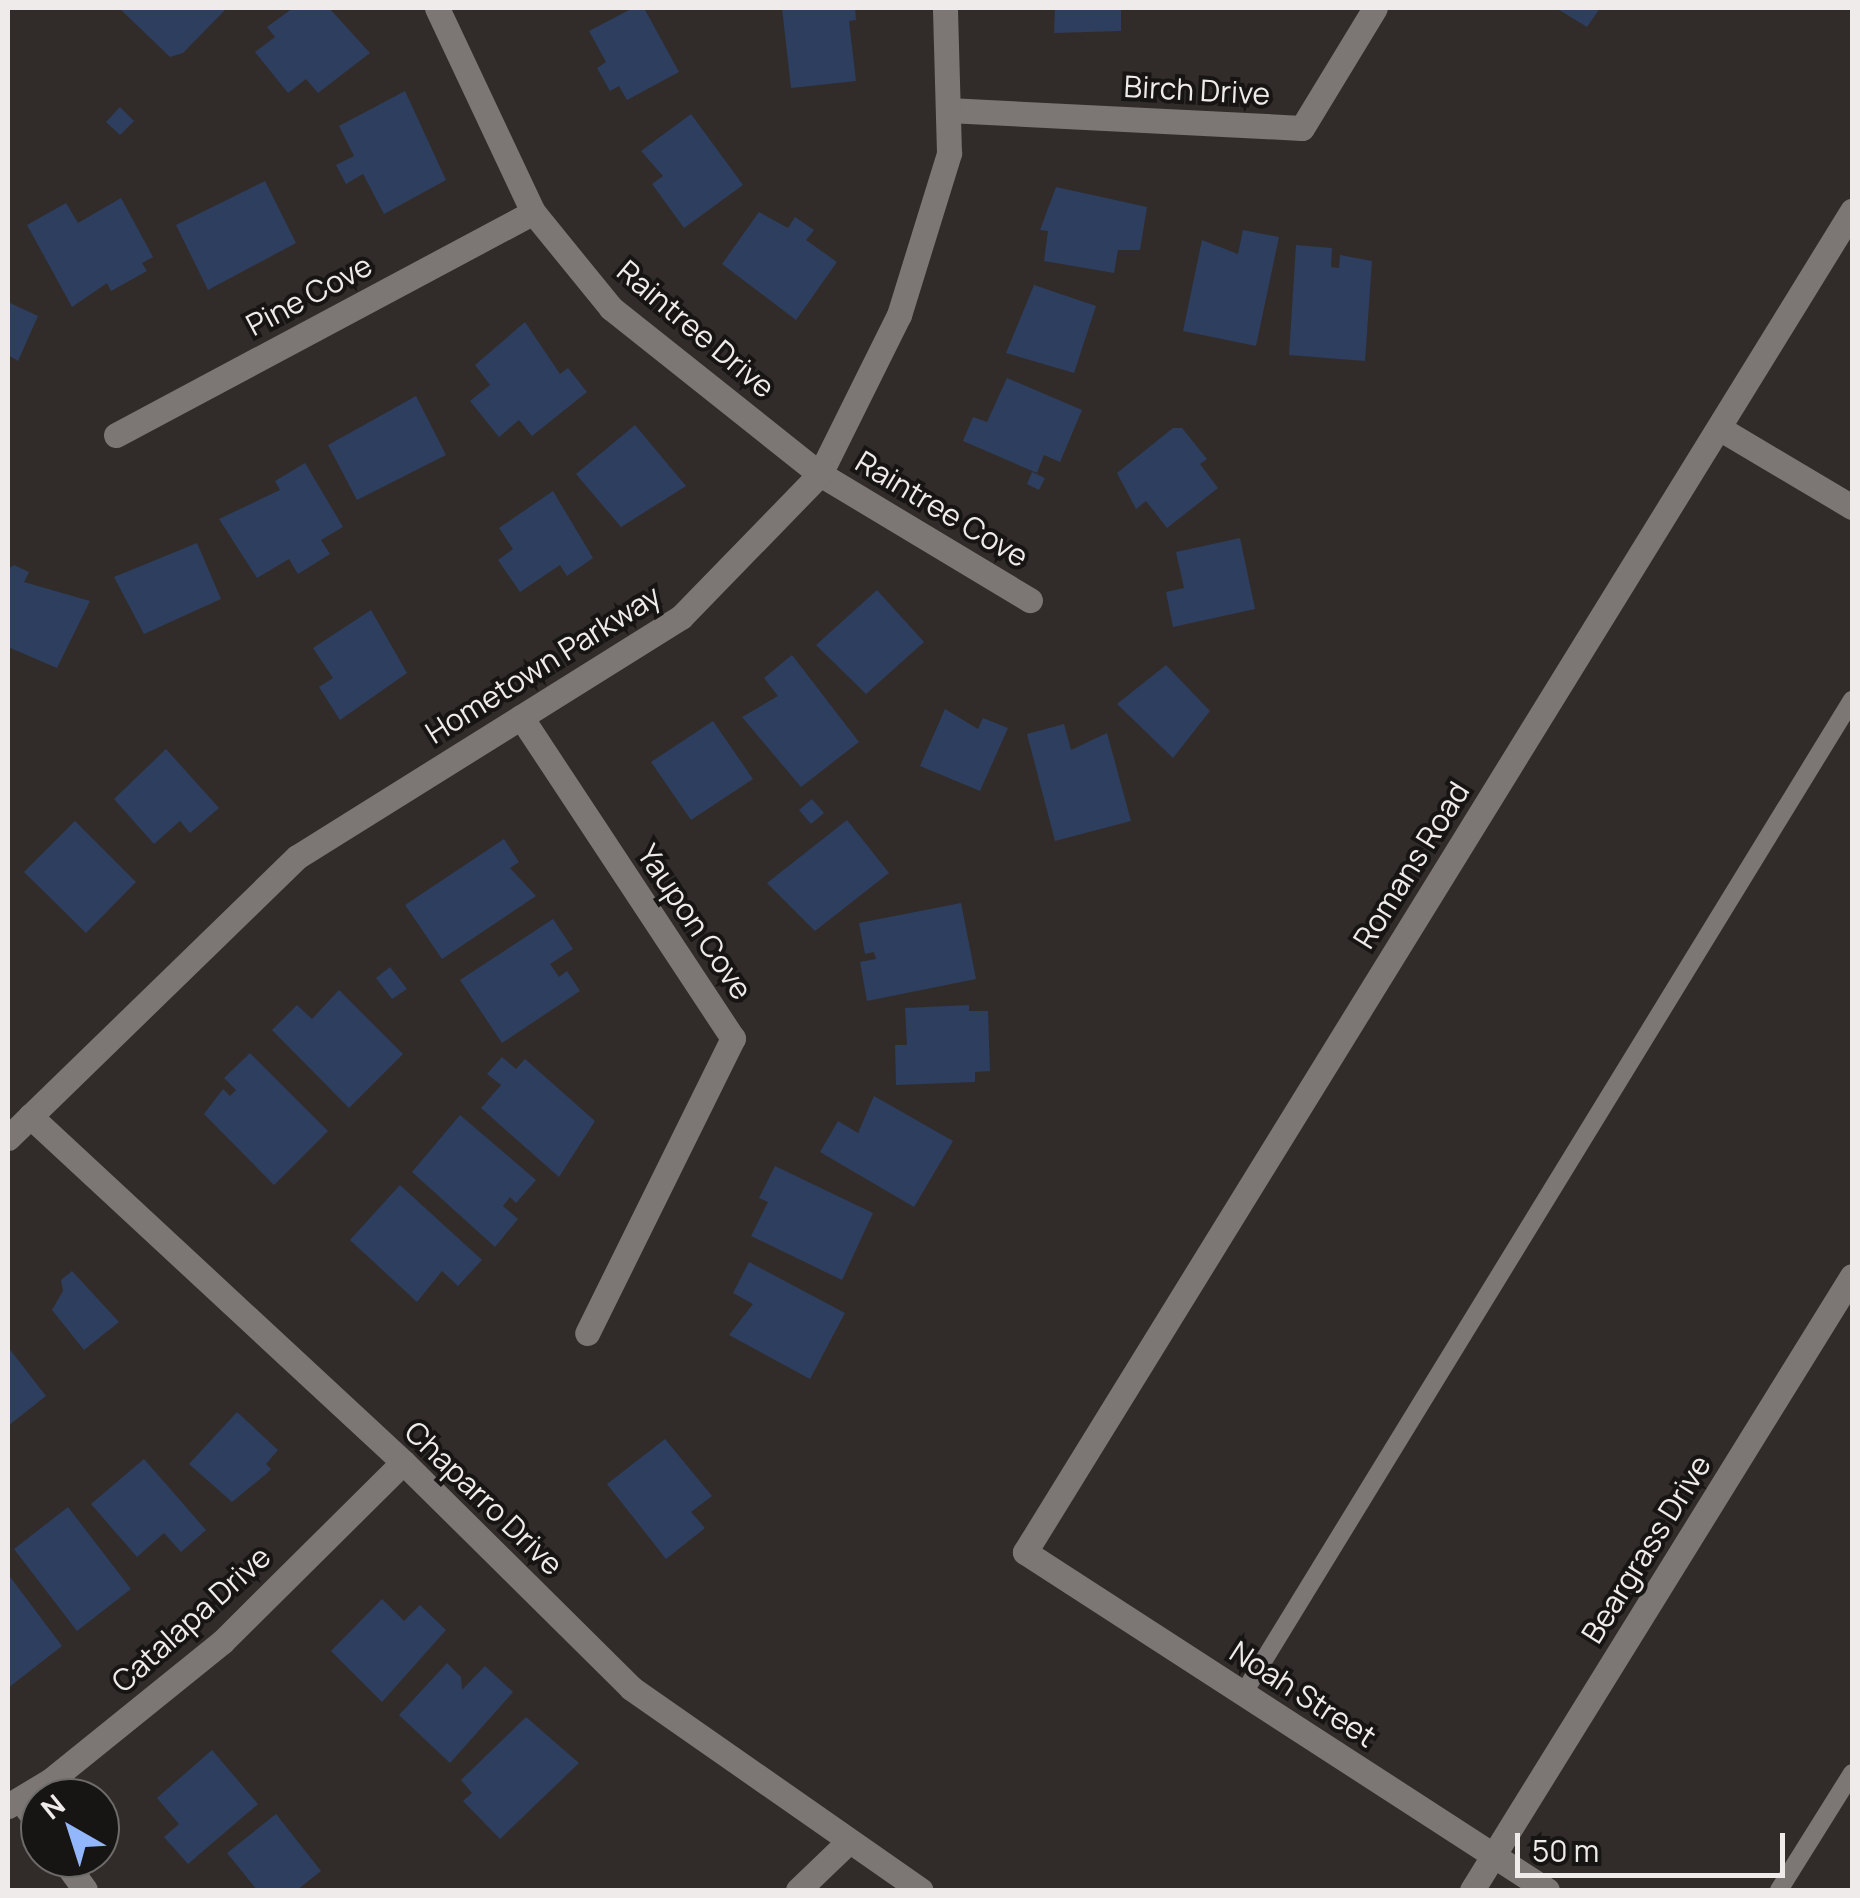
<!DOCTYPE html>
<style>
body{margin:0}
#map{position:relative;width:1860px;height:1898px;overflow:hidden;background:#312c2a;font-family:Manrope,sans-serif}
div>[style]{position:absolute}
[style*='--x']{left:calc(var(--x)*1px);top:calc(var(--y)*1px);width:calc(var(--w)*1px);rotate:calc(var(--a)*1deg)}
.building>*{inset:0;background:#2e3e5e}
.service>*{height:18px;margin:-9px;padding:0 9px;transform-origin:9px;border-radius:9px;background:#7c7674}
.minor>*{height:25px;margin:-12.5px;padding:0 12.5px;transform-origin:12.5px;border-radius:12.5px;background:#7c7674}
span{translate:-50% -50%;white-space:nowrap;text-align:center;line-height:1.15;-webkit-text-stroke:8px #171514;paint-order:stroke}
.street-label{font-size:30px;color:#efebea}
.frame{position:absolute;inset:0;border:10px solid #efebea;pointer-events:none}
.north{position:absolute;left:20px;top:1778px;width:100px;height:100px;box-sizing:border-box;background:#171514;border:2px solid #6d6b6a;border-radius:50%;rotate:321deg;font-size:28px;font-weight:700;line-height:40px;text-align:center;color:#efebea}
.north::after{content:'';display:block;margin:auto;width:35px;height:45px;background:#93b7fd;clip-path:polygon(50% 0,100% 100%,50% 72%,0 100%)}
.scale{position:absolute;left:1515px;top:1833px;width:270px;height:45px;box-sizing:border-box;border:5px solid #efebea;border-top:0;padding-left:12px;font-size:30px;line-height:35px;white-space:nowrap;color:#efebea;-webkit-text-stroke:8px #171514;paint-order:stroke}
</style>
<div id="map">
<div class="building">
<i style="clip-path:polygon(119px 8px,227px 8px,183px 53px,170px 57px)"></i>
<i style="clip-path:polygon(293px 8px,329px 8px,370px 53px,318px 93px,306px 79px,288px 93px,255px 52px,275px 37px,267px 27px)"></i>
<i style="clip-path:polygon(633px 8px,644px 8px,679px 72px,627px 100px,619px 86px,610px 91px,597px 68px,606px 62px,589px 31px)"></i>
<i style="clip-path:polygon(782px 8px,855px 8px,856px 20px,849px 21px,856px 81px,791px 88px)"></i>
<i style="clip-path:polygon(1055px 8px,1121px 8px,1121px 31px,1054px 33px)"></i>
<i style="clip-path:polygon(1556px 8px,1600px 8px,1587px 27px)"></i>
<i style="clip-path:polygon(405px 91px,446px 180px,384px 214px,363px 174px,346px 184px,336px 165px,354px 156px,339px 126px)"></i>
<i style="clip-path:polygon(120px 107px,134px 121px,120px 135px,106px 122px)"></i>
<i style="clip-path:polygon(691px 114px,743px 185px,684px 228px,652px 184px,663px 176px,641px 151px)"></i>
<i style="clip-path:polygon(265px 181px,296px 243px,208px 290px,176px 225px)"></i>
<i style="clip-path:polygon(1056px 187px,1147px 207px,1140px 250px,1118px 250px,1114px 273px,1044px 261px,1048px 231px,1040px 230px)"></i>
<i style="clip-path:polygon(121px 198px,153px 257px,142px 263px,147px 271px,111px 291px,107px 283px,72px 307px,27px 225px,66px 203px,78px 223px)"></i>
<i style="clip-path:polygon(759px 212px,788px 228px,795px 217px,814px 230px,806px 240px,837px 262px,796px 320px,722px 264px)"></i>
<i style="clip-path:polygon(1243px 230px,1279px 237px,1256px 346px,1183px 331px,1202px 240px,1238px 254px)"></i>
<i style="clip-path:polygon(1296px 245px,1332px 248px,1331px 267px,1339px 268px,1340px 255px,1372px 261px,1365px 361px,1289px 355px)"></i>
<i style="clip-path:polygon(1034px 285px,1096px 306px,1074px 373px,1006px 353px)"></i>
<i style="clip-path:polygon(8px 302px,38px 316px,18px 361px,8px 355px)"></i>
<i style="clip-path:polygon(525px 322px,560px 374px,568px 368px,587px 392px,532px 436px,519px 420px,499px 437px,470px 401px,490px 385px,475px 365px)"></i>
<i style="clip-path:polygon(1007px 378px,1082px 410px,1060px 462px,1044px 455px,1037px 473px,963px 441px,973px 417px,987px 422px)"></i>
<i style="clip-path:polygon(416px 396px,446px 455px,357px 500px,328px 445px)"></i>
<i style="clip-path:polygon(635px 425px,686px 486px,621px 527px,576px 474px)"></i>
<i style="clip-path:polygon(1173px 428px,1182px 428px,1207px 459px,1200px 464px,1218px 488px,1167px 528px,1146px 501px,1136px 509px,1117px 473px)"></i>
<i style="clip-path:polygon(305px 463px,343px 527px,321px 540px,330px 554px,298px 574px,289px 559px,257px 578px,219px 519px,280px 490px,275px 481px)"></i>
<i style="clip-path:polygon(1032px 472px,1045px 478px,1039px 490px,1027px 484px)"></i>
<i style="clip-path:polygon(553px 491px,593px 558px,567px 576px,560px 565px,520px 592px,498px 560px,513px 549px,499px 528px)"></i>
<i style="clip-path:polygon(1240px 538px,1255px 609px,1173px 627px,1166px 592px,1184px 588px,1176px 552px)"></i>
<i style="clip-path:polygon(197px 543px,221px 599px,144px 634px,114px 577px)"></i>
<i style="clip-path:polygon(14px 565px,29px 572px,24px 582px,90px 601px,57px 668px,8px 647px,8px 569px)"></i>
<i style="clip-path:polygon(877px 590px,924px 642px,866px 694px,816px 645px)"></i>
<i style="clip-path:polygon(371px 610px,407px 673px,340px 720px,319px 687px,333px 678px,313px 648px)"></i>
<i style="clip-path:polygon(792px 655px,859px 742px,801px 787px,742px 717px,778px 696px,764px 678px)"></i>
<i style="clip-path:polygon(1166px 665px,1210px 711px,1173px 758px,1117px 704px)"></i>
<i style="clip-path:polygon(945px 709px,978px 729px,983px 718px,1008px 728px,980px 791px,920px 766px)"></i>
<i style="clip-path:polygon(713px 721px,753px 779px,691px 820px,651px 762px)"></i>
<i style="clip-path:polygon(1064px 724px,1071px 750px,1107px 733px,1131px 821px,1055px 841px,1027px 734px)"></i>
<i style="clip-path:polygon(166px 749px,219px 808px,190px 833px,180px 821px,154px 844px,114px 799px)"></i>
<i style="clip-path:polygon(812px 799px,824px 813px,811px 824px,799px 810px)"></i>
<i style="clip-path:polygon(847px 820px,889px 873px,815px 931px,767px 883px)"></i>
<i style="clip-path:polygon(75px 821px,136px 882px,86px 933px,24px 872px)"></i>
<i style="clip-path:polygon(504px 839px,519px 862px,510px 868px,536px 896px,442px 959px,405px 905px)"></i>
<i style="clip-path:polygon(961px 903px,976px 979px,867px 1001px,860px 962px,876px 959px,874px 952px,865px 954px,859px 923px)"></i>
<i style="clip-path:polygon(553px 919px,573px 949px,550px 964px,559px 977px,567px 971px,580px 991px,502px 1043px,460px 980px)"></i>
<i style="clip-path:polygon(390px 967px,407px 989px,392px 999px,376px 978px)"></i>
<i style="clip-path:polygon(339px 990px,403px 1054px,349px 1108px,272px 1030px,297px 1005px,312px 1019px)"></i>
<i style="clip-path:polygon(969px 1005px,969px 1011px,988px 1011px,990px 1071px,975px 1072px,975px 1082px,896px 1085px,895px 1045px,907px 1045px,905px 1008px)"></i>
<i style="clip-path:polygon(250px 1053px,328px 1131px,274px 1185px,204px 1114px,223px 1089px,230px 1096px,236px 1090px,224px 1078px)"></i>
<i style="clip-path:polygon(502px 1057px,516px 1069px,525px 1059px,595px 1121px,559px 1177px,481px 1108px,501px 1085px,487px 1074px)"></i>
<i style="clip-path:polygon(874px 1096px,953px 1141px,914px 1207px,820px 1152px,838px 1121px,858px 1133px)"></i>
<i style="clip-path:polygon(460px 1115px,536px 1180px,516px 1203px,510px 1197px,503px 1206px,518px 1219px,495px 1247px,412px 1172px)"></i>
<i style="clip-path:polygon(775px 1166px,873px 1213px,842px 1280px,751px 1236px,768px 1202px,759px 1198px)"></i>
<i style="clip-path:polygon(400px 1185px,482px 1260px,458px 1286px,442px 1271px,417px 1302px,350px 1240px)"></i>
<i style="clip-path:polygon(749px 1262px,845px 1313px,810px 1379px,729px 1335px,753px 1304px,733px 1293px)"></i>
<i style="clip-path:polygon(72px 1271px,119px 1322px,84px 1350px,52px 1310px,63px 1291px,61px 1280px)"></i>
<i style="clip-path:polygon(8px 1347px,46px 1396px,8px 1426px)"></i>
<i style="clip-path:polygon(237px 1412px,278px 1450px,266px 1464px,271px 1469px,266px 1474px,232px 1502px,189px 1464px)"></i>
<i style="clip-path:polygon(665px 1439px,712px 1496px,691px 1512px,705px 1528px,666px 1559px,607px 1484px)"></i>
<i style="clip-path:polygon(144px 1459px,206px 1530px,181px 1552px,164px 1533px,137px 1557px,91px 1504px)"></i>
<i style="clip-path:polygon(68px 1507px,131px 1589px,77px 1631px,14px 1549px)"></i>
<i style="clip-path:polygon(8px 1574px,62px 1646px,8px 1688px)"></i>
<i style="clip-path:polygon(382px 1599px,404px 1621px,420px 1605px,446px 1630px,382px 1702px,331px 1651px)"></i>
<i style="clip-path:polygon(447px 1663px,461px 1677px,462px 1690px,485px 1666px,513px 1692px,450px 1763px,399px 1715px)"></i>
<i style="clip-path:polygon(526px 1717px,579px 1763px,500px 1839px,463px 1801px,472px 1793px,461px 1780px)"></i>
<i style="clip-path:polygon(212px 1750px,258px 1804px,188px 1864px,164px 1837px,179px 1824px,157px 1798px)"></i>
<i style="clip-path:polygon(276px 1814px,321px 1871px,297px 1890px,257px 1890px,227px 1853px)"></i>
</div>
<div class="service">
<i style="--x:1243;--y:1694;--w:1166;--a:-58.51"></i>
<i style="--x:1779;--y:1890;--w:138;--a:-58"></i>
</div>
<div class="minor">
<i style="--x:437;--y:8;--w:225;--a:64.8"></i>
<i style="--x:533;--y:212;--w:124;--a:50.9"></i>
<i style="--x:611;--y:308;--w:267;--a:38.5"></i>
<i style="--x:820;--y:474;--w:245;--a:31"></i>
<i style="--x:948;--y:110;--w:354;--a:2.9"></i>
<i style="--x:1302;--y:128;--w:140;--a:-58.7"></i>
<i style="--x:1719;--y:428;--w:155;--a:30.7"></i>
<i style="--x:116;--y:435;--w:473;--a:-28.1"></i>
<i style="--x:521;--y:717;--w:385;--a:56.6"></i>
<i style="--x:733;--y:1038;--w:329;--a:116.3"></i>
<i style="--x:30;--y:1116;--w:509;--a:42.85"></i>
<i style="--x:403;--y:1462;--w:321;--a:44.7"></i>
<i style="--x:631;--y:1688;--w:353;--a:34.9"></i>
<i style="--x:8;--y:1138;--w:403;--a:-44.2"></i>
<i style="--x:297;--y:857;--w:453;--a:-32"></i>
<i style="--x:681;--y:617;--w:199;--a:-45.8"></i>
<i style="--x:820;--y:474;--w:178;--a:-63.6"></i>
<i style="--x:899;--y:315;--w:170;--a:-72.8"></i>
<i style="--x:949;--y:153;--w:145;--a:-91.6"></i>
<i style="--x:20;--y:1799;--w:34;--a:54"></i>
<i style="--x:8;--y:1806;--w:50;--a:-31.2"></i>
<i style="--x:51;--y:1780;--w:220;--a:-38.9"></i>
<i style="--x:222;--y:1642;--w:255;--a:-44.8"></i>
<i style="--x:62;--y:1858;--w:39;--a:54"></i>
<i style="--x:798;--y:1890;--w:69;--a:-43.8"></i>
<i style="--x:1472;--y:1890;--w:722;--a:-58.25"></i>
<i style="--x:1547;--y:1890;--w:622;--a:-147.08"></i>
<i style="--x:1025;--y:1552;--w:1576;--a:-58.34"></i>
</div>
<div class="street-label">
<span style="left:1197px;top:90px;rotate:3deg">Birch Drive</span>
<span style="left:309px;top:295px;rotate:-28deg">Pine Cove</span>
<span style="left:696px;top:329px;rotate:40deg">Raintree Drive</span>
<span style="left:942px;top:509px;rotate:31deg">Raintree Cove</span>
<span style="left:543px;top:664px;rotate:-32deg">Hometown Parkway</span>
<span style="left:1411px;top:865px;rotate:-58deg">Romans Road</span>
<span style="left:695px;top:922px;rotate:56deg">Yaupon Cove</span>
<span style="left:484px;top:1498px;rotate:44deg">Chaparro Drive</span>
<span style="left:1646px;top:1549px;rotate:-58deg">Beargrass Drive</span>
<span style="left:191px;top:1619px;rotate:-42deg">Catalapa Drive</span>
<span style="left:1303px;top:1694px;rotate:33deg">Noah Street</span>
</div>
<div class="frame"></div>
<div class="north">N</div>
<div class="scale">50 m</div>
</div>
